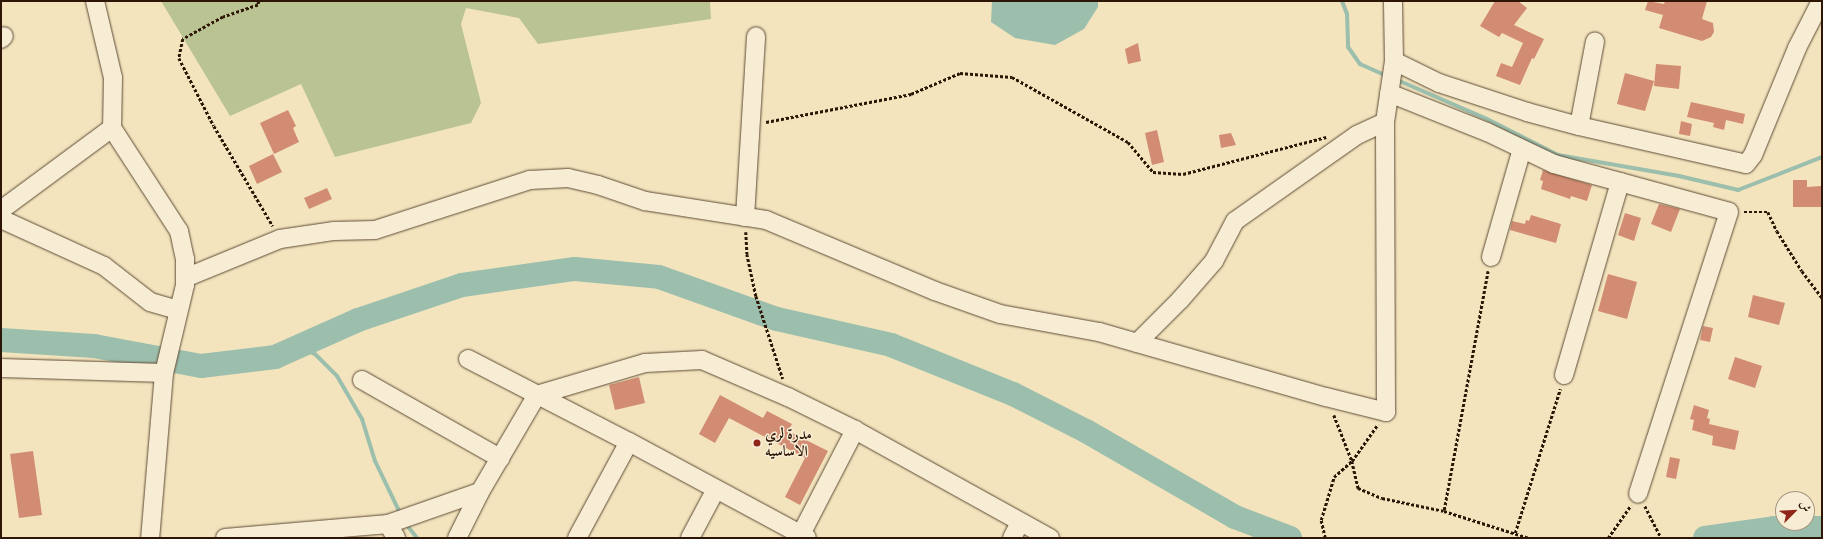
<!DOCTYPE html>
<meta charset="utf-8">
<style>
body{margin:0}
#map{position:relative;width:1823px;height:539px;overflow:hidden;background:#f3e4be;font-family:"IM FELL French Canon",Amiri,serif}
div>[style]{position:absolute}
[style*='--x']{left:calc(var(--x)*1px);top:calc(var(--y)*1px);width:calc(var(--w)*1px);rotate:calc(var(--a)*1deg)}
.green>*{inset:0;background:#bac492}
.water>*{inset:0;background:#9cbfad}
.stream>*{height:4px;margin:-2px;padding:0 2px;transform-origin:2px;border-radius:2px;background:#9cbfad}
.river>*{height:24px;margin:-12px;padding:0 12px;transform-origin:12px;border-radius:12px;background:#9cbfad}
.building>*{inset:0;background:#d18c73}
.path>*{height:2.5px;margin-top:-1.25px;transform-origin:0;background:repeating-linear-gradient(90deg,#2e1606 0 3px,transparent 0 5px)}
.roads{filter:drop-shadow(0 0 1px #5f4a34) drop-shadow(0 0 1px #5f4a34)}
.minor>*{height:18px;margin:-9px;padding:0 9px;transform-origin:9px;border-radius:9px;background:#f7edd5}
.dots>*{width:11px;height:11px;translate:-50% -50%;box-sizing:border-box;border:2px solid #f7edd5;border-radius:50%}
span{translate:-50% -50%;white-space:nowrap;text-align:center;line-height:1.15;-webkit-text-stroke:3px #f7edd5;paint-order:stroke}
.poi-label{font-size:15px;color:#2e1606;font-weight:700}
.left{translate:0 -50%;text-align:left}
.frame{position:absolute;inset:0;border:2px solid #2e1606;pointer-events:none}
.north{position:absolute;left:1775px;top:491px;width:40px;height:40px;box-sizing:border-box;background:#f7edd5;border:1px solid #a79782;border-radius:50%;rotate:66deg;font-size:11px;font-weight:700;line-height:16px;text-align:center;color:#2e1606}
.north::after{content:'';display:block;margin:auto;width:14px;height:18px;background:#8f2418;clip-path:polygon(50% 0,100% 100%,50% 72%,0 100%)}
</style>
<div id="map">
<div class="green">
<i style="clip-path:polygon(161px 1px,710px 1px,711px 19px,538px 44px,519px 18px,466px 8px,461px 24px,481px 103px,471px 123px,335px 157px,301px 84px,230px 116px)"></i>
</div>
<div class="water">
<i style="clip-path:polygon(992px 1px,1098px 1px,1098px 7px,1084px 29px,1055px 45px,1015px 38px,991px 22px)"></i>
</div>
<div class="stream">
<i style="--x:1342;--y:1;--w:14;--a:69"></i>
<i style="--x:1347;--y:14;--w:33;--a:88"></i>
<i style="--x:1348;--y:47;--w:21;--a:55"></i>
<i style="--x:1360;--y:64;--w:30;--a:24"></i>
<i style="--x:1395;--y:79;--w:100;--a:23.5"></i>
<i style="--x:1487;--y:119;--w:80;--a:26.9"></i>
<i style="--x:1558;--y:155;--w:123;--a:9.8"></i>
<i style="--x:1679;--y:176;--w:61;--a:13.3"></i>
<i style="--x:1738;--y:190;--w:90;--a:-21.4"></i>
<i style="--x:299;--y:347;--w:17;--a:24"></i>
<i style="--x:315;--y:354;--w:31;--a:45"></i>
<i style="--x:337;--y:376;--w:50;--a:59.8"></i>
<i style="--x:362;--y:419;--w:44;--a:72.8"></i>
<i style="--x:375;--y:461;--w:60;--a:64.3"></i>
<i style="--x:405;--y:523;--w:19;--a:51"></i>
</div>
<div class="river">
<i style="--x:1;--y:340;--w:93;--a:3.7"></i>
<i style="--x:94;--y:346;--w:109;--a:10.6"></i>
<i style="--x:201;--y:366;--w:75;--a:-6.9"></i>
<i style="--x:275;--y:357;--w:91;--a:-24"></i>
<i style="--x:358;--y:320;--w:110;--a:-18.6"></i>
<i style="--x:462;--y:285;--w:114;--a:-8.1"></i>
<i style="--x:575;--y:269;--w:84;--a:5.4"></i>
<i style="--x:659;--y:277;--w:125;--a:19.6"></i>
<i style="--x:777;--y:319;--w:117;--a:12.8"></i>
<i style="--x:891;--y:345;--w:131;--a:21.9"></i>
<i style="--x:1013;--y:394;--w:82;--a:26.9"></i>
<i style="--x:1086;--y:431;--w:172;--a:30"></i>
<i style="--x:1235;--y:517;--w:59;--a:20.9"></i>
<i style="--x:1705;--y:538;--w:70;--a:-8.2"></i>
<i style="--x:1774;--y:528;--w:48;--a:0"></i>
</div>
<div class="building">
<i style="clip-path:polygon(1495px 1px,1518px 1px,1527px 8px,1514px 25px,1544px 39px,1534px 59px,1532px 58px,1520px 85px,1496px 76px,1501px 63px,1512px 67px,1523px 43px,1502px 33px,1499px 37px,1480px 26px)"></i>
<i style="clip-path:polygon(1648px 1px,1664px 4px,1665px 1px,1707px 1px,1702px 19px,1713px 23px,1714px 32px,1711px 37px,1702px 41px,1659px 28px,1663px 15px,1645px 10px)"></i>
<i style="clip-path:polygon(1138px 43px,1141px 61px,1128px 64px,1125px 49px)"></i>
<i style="clip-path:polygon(1656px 64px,1681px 66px,1679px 89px,1654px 86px)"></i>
<i style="clip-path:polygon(1625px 73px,1654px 81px,1645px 111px,1617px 104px)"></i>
<i style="clip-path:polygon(1691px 102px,1745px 114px,1743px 124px,1726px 120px,1724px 130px,1713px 127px,1714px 123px,1687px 117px)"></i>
<i style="clip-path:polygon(288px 110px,296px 126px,293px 128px,299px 142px,274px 154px,260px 123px)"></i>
<i style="clip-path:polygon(1681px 121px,1692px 124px,1690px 136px,1679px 134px)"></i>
<i style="clip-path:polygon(1157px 130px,1164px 162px,1152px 165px,1145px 133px)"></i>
<i style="clip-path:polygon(1231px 133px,1236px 145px,1221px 148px,1219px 135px)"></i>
<i style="clip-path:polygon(273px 154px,282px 172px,257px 184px,249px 166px)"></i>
<i style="clip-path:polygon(1543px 170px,1592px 185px,1587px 201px,1571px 196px,1570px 199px,1541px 189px,1543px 181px,1540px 180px)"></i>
<i style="clip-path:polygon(1793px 180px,1807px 180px,1807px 187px,1821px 186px,1821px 207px,1793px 207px)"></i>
<i style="clip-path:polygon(327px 188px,332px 199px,309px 209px,304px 198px)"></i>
<i style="clip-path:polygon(1659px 204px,1680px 209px,1671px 232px,1651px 224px)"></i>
<i style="clip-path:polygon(1625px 213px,1641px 218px,1634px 241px,1618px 235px)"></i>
<i style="clip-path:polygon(1531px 215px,1561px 224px,1556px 243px,1510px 230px,1512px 221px,1525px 224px,1526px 220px,1529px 221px)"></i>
<i style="clip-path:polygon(1608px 274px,1637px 282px,1627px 319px,1598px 311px)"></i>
<i style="clip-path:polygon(1753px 295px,1785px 303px,1779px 325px,1748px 317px)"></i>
<i style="clip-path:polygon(1703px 326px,1713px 328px,1710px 342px,1700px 340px)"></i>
<i style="clip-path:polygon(1735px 357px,1762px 366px,1755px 388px,1728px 379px)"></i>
<i style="clip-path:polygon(639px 377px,645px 403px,615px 410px,609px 385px)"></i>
<i style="clip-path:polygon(720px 395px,763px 418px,767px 411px,792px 424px,788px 431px,828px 451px,800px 505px,785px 497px,805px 458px,729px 418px,715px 443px,699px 434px)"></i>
<i style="clip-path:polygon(1694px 405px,1709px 410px,1707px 418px,1710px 419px,1709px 424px,1739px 431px,1735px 450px,1712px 445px,1713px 436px,1692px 430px,1694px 420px,1690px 419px)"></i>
<i style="clip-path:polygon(33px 451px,42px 515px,19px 518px,10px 454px)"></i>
<i style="clip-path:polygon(1670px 457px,1680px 459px,1676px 479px,1666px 477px)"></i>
</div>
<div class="path">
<i style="--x:259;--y:1;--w:4;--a:104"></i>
<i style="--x:258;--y:5;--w:37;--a:161"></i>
<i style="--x:223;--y:17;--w:46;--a:151.2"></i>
<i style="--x:183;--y:39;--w:19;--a:102"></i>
<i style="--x:179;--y:58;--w:76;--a:62.8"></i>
<i style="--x:214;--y:126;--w:116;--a:59.5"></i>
<i style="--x:766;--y:122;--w:148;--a:-10.9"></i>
<i style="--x:911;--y:94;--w:53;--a:-23.2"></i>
<i style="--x:960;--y:73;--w:52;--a:4.4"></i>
<i style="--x:1012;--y:77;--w:133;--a:29.3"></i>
<i style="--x:1128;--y:142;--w:39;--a:50"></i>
<i style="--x:1153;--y:172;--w:30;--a:4"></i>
<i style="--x:1183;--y:174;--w:148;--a:-14.5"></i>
<i style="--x:1744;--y:212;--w:24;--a:0"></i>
<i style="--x:1768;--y:212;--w:21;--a:65"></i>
<i style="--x:1777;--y:231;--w:47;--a:58"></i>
<i style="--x:1802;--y:271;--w:34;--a:53"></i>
<i style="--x:746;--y:232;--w:22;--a:87"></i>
<i style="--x:747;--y:254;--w:43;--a:77.9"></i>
<i style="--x:756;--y:296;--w:87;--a:72"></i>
<i style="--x:1334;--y:415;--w:49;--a:68.6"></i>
<i style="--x:1352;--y:461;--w:28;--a:77"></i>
<i style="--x:1358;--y:488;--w:26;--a:23"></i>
<i style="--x:1382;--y:498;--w:63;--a:11.8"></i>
<i style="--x:1444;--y:511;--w:89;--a:17.6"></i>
<i style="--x:1645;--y:506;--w:36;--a:63"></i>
<i style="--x:1444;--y:510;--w:243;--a:-79.6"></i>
<i style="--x:1515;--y:533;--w:151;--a:-72.6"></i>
<i style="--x:1325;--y:538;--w:18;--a:-103"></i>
<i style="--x:1321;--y:520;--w:45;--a:-73.2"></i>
<i style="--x:1334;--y:477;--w:24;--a:-42"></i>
<i style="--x:1352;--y:461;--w:45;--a:-54.9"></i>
<i style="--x:1608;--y:538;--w:40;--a:-55.1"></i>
</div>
<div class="roads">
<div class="minor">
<i style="--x:95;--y:1;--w:79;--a:76.8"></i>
<i style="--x:113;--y:78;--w:50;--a:91.1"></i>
<i style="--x:112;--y:128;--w:123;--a:57"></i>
<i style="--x:179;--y:231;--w:29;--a:78"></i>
<i style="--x:185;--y:259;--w:26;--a:90"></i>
<i style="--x:185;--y:285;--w:90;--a:103.4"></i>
<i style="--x:164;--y:373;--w:166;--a:94.8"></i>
<i style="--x:1;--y:39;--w:4;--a:-45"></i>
<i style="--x:1394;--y:61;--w:50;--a:26.1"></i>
<i style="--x:1439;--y:83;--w:93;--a:18.2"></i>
<i style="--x:1527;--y:112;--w:54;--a:15.1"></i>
<i style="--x:1579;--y:126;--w:171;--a:12.8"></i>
<i style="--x:1746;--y:164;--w:11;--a:-52"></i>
<i style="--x:1753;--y:155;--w:116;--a:-67.6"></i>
<i style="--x:1797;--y:48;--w:53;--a:-62.9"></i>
<i style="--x:1389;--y:93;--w:105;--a:21.7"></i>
<i style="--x:1487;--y:132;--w:74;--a:25.5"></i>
<i style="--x:1554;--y:164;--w:181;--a:15.3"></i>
<i style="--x:1729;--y:212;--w:296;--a:107.9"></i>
<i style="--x:1579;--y:126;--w:86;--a:-79.3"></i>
<i style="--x:1;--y:210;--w:138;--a:-36.5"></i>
<i style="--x:745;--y:217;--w:181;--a:-86.5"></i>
<i style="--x:1;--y:219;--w:113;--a:24.5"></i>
<i style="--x:104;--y:266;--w:58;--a:38"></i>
<i style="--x:150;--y:302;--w:29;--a:16"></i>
<i style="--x:1491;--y:257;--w:112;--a:-74"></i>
<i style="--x:185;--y:278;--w:103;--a:-22.3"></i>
<i style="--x:280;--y:239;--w:55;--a:-8.4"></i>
<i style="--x:334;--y:231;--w:41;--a:-1.4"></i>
<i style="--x:375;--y:230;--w:163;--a:-17.9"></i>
<i style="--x:530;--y:180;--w:38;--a:-3"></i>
<i style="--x:568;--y:178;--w:31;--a:13"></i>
<i style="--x:598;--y:185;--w:50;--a:18.8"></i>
<i style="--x:645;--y:201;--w:122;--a:8.9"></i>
<i style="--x:766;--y:220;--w:183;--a:22.8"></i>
<i style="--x:935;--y:291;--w:69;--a:19.5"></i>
<i style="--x:1000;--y:314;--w:101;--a:10.3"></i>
<i style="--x:1099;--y:332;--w:236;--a:16"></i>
<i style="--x:1326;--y:397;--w:62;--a:14"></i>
<i style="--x:1386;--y:412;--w:290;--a:-90.2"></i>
<i style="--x:1385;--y:122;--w:62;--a:-81.6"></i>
<i style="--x:1394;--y:61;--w:60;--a:-91"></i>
<i style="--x:1137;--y:343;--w:61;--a:-45"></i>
<i style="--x:1180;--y:300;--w:52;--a:-48.9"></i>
<i style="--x:1214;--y:261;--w:45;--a:-62.3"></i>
<i style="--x:1235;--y:221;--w:149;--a:-35.2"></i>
<i style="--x:1357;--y:135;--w:31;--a:-25"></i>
<i style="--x:468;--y:359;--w:181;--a:27.3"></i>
<i style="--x:629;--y:442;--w:202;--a:28.3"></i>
<i style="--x:1;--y:368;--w:163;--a:1.8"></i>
<i style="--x:1564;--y:375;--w:201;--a:-73.8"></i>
<i style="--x:362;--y:380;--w:159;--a:29.5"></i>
<i style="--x:388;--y:524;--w:16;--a:60"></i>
<i style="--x:225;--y:538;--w:164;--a:-4.9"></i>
<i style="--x:388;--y:524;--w:97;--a:-19.2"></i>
<i style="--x:457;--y:538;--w:51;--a:-63.4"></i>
<i style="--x:480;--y:492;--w:113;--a:-59.6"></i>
<i style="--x:537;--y:395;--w:113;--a:-16.5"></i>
<i style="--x:645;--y:363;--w:57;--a:-3"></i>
<i style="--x:702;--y:360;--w:94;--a:23.3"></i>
<i style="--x:788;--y:397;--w:75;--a:26.2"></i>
<i style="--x:855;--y:430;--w:223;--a:29"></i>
<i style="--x:577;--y:538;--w:109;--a:-61.6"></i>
<i style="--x:690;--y:538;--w:55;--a:-62"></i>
<i style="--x:799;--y:538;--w:122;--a:-62.6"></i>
<i style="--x:1012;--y:538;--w:18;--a:-63"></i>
</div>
</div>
<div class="dots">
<i style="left:757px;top:443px;background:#8f2418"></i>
</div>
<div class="poi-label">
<span class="left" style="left:765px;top:443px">مدرة لري<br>الاساسیه</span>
</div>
<div class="frame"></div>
<div class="north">ش</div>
</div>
